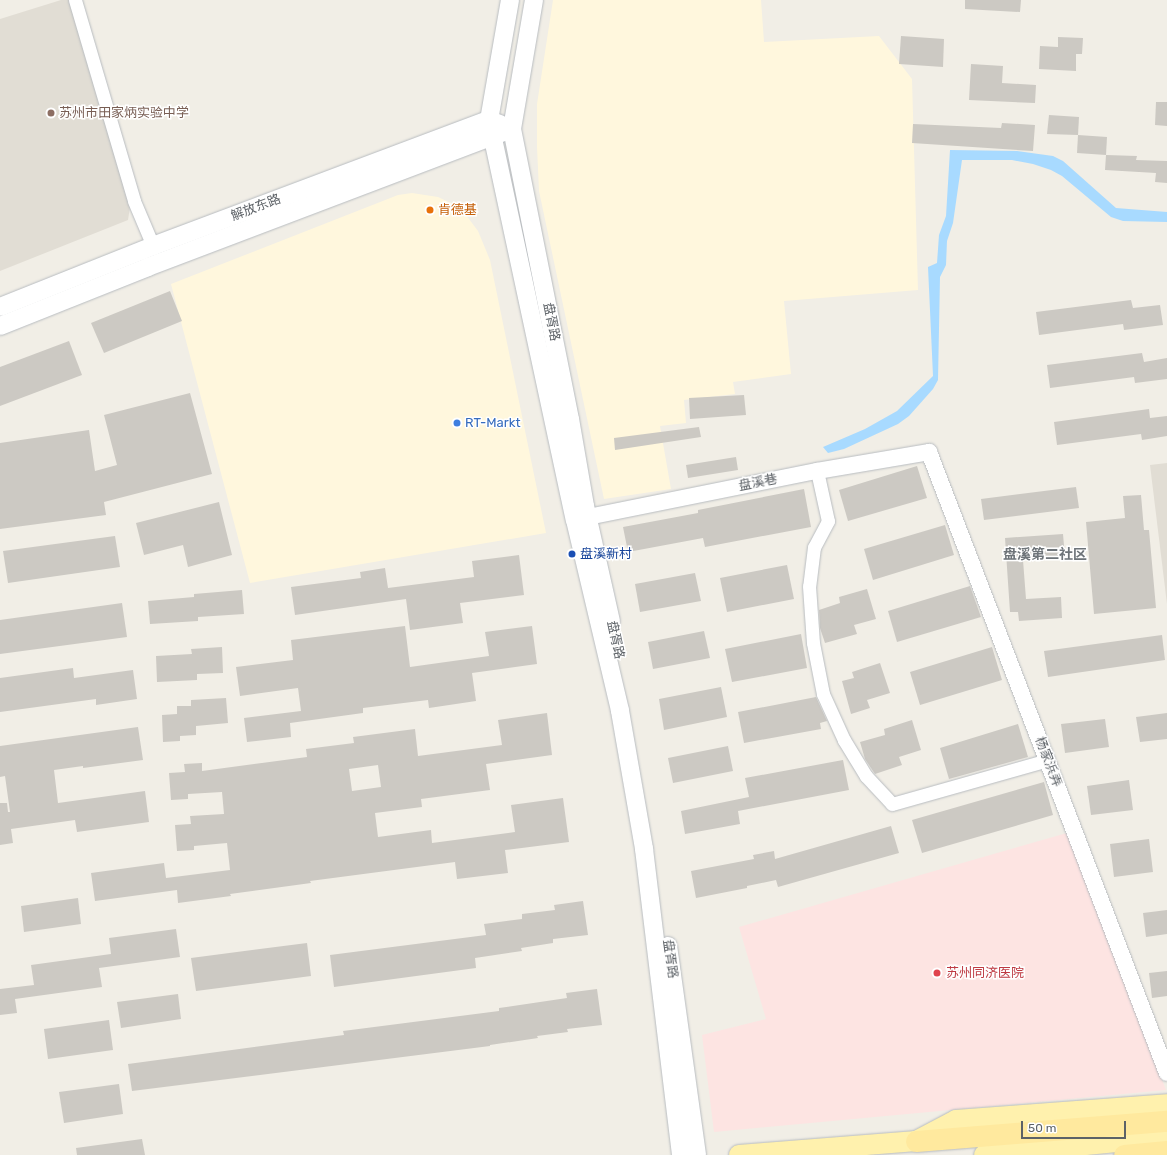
<!DOCTYPE html>
<meta charset="utf-8">
<style>
body{margin:0}
#map{position:relative;width:1167px;height:1155px;overflow:hidden;background:#f1eee6;font-family:Rubik,"Noto Sans SC",sans-serif}
div>[style]{position:absolute}
[style*='--x']{left:calc(var(--x)*1px);top:calc(var(--y)*1px);width:calc(var(--w)*1px);rotate:calc(var(--a)*1deg)}
.commercial>*{inset:0;background:#fff7dd}
.education>*{inset:0;background:#e1ddd4}
.medical>*{inset:0;background:#fde4e2}
.water>*{inset:0;background:#a8daff}
.building>*{inset:0;background:#ccc9c3}
.roads{filter:drop-shadow(0 0 1px #b8bcc0) drop-shadow(0 0 1px #b8bcc0)}
.minor>*{height:13px;margin:-6.5px;padding:0 6.5px;transform-origin:6.5px;border-radius:6.5px;background:#fff}
.tertiary>*{height:16px;margin:-8px;padding:0 8px;transform-origin:8px;border-radius:8px;background:#fff}
.secondary>*{height:18px;margin:-9px;padding:0 9px;transform-origin:9px;border-radius:9px;background:#fff}
.primary>*{height:20px;margin:-10px;padding:0 10px;transform-origin:10px;border-radius:10px;background:#fff1ad}
.trunk>*{height:21px;margin:-10.5px;padding:0 10.5px;transform-origin:10.5px;border-radius:10.5px;background:#ffe99e}
.dots>*{width:11px;height:11px;translate:-50% -50%;box-sizing:border-box;border:2px solid #fff;border-radius:50%}
span{translate:-50% -50%;white-space:nowrap;text-align:center;line-height:1.15;-webkit-text-stroke:3px #fff;paint-order:stroke}
.education-label{font-size:13px;color:#785e54}
.left{translate:0 -50%;text-align:left}
.street-label{font-size:13px;color:#5d6267}
.food-label{font-size:13px;color:#c56008}
.shop-label{font-size:13px;color:#366cbe}
.transit-label{font-size:13px;color:#164399}
.health-label{font-size:13px;color:#be3a42}
.neighbourhood-label{font-size:14px;color:#6e7479;font-weight:700}
.scale{position:absolute;left:1021px;top:1121px;width:105px;height:18px;box-sizing:border-box;border:2px solid #5d6267;border-top:0;padding-left:5px;font-size:12px;line-height:14px;white-space:nowrap;color:#5d6267;-webkit-text-stroke:3px #fff;paint-order:stroke}
</style>
<div id="map">
<div class="commercial">
<i style="clip-path:polygon(553px 0,761px 0,764px 42px,879px 36px,912px 79px,918px 290px,784px 301px,791px 374px,733px 382px,735px 394px,684px 400px,686px 423px,660px 426px,671px 489px,604px 499px,539px 191px,537px 147px,537px 104px)"></i>
<i style="clip-path:polygon(412px 193px,438px 197px,455px 205px,466px 215px,478px 231px,490px 260px,546px 533px,250px 583px,171px 284px,398px 195px)"></i>
</div>
<div class="education">
<i style="clip-path:polygon(61px 0,69px 0,130px 207px,128px 220px,0 271px,0 19px)"></i>
<i style="clip-path:polygon(1167px 463px,1167px 604px,1150px 465px)"></i>
</div>
<div class="medical">
<i style="clip-path:polygon(1067px 833px,1166px 1090px,714px 1132px,702px 1035px,766px 1019px,739px 927px)"></i>
</div>
<div class="water">
<i style="clip-path:polygon(950px 150px,1017px 151px,1053px 156px,1063px 161px,1116px 208px,1167px 212px,1167px 222px,1123px 221px,1111px 217px,1062px 176px,1051px 170px,1033px 164px,1012px 160px,962px 160px,953px 223px,947px 241px,946px 265px,940px 277px,938px 380px,933px 389px,909px 416px,898px 424px,844px 449px,828px 453px,823px 447px,865px 429px,897px 411px,933px 376px,928px 267px,937px 263px,939px 235px,946px 216px)"></i>
</div>
<div class="building">
<i style="clip-path:polygon(965px 0,1021px 0,1020px 12px,965px 9px)"></i>
<i style="clip-path:polygon(901px 36px,944px 39px,943px 67px,899px 64px)"></i>
<i style="clip-path:polygon(1058px 37px,1083px 38px,1082px 54px,1076px 54px,1076px 71px,1039px 69px,1040px 46px,1058px 47px)"></i>
<i style="clip-path:polygon(971px 64px,1003px 66px,1002px 83px,1036px 85px,1035px 103px,969px 100px)"></i>
<i style="clip-path:polygon(1156px 102px,1167px 102px,1167px 126px,1155px 125px)"></i>
<i style="clip-path:polygon(1049px 115px,1079px 117px,1078px 135px,1047px 134px)"></i>
<i style="clip-path:polygon(1002px 123px,1035px 125px,1033px 151px,912px 143px,913px 124px,1001px 128px)"></i>
<i style="clip-path:polygon(1078px 135px,1107px 137px,1106px 155px,1077px 153px)"></i>
<i style="clip-path:polygon(1106px 155px,1137px 156px,1136px 160px,1167px 161px,1167px 183px,1155px 182px,1156px 173px,1105px 170px)"></i>
<i style="clip-path:polygon(170px 291px,182px 321px,104px 353px,91px 323px)"></i>
<i style="clip-path:polygon(1131px 300px,1133px 308px,1160px 305px,1163px 325px,1124px 330px,1123px 324px,1039px 335px,1036px 312px)"></i>
<i style="clip-path:polygon(69px 341px,82px 375px,0 406px,0 367px)"></i>
<i style="clip-path:polygon(1142px 353px,1144px 362px,1167px 358px,1167px 379px,1135px 383px,1134px 377px,1050px 388px,1047px 365px)"></i>
<i style="clip-path:polygon(190px 393px,212px 474px,104px 502px,106px 515px,0 529px,0 443px,89px 430px,95px 471px,117px 465px,104px 415px)"></i>
<i style="clip-path:polygon(744px 395px,746px 415px,690px 419px,689px 398px)"></i>
<i style="clip-path:polygon(1149px 409px,1150px 418px,1167px 416px,1167px 436px,1142px 440px,1141px 434px,1057px 445px,1054px 422px)"></i>
<i style="clip-path:polygon(699px 427px,701px 437px,615px 450px,614px 438px)"></i>
<i style="clip-path:polygon(736px 457px,738px 470px,688px 478px,686px 465px)"></i>
<i style="clip-path:polygon(917px 466px,927px 498px,848px 521px,839px 490px)"></i>
<i style="clip-path:polygon(1076px 487px,1079px 508px,984px 520px,981px 499px)"></i>
<i style="clip-path:polygon(804px 489px,811px 527px,705px 547px,703px 538px,628px 552px,623px 527px,698px 513px,698px 510px)"></i>
<i style="clip-path:polygon(1141px 495px,1144px 530px,1149px 530px,1156px 608px,1094px 614px,1086px 522px,1125px 518px,1123px 496px)"></i>
<i style="clip-path:polygon(219px 502px,232px 555px,188px 567px,183px 545px,144px 555px,136px 523px)"></i>
<i style="clip-path:polygon(945px 525px,954px 555px,873px 580px,864px 549px)"></i>
<i style="clip-path:polygon(1063px 534px,1065px 557px,1023px 560px,1026px 599px,1061px 597px,1062px 618px,1019px 621px,1018px 612px,1010px 612px,1005px 538px)"></i>
<i style="clip-path:polygon(115px 536px,120px 567px,8px 583px,3px 551px)"></i>
<i style="clip-path:polygon(519px 555px,524px 595px,460px 603px,463px 623px,410px 630px,406px 599px,295px 615px,291px 587px,361px 578px,360px 572px,385px 568px,388px 588px,474px 577px,472px 561px)"></i>
<i style="clip-path:polygon(787px 565px,794px 599px,727px 612px,720px 578px)"></i>
<i style="clip-path:polygon(695px 573px,701px 601px,640px 612px,635px 584px)"></i>
<i style="clip-path:polygon(970px 586px,981px 617px,897px 642px,888px 611px)"></i>
<i style="clip-path:polygon(867px 589px,876px 619px,854px 625px,857px 634px,825px 643px,820px 628px,819px 610px,840px 603px,839px 597px)"></i>
<i style="clip-path:polygon(242px 590px,244px 614px,198px 617px,198px 621px,150px 624px,148px 601px,194px 597px,194px 594px)"></i>
<i style="clip-path:polygon(122px 603px,127px 637px,0 654px,0 620px)"></i>
<i style="clip-path:polygon(405px 626px,410px 667px,489px 656px,485px 632px,532px 626px,537px 664px,472px 673px,476px 701px,429px 708px,428px 700px,363px 708px,363px 713px,290px 723px,291px 737px,247px 742px,244px 718px,301px 711px,298px 688px,240px 696px,236px 667px,293px 660px,291px 640px)"></i>
<i style="clip-path:polygon(704px 631px,710px 658px,653px 669px,648px 642px)"></i>
<i style="clip-path:polygon(801px 634px,807px 668px,732px 682px,725px 649px)"></i>
<i style="clip-path:polygon(1162px 635px,1165px 660px,1048px 677px,1044px 651px)"></i>
<i style="clip-path:polygon(222px 647px,223px 673px,197px 674px,197px 680px,157px 682px,156px 656px,192px 654px,191px 649px)"></i>
<i style="clip-path:polygon(992px 647px,1002px 680px,920px 705px,910px 672px)"></i>
<i style="clip-path:polygon(880px 663px,890px 693px,867px 700px,870px 708px,851px 714px,842px 681px,854px 678px,852px 672px)"></i>
<i style="clip-path:polygon(73px 668px,74px 678px,133px 670px,137px 699px,96px 705px,96px 699px,0 712px,0 678px)"></i>
<i style="clip-path:polygon(721px 687px,727px 717px,664px 730px,659px 699px)"></i>
<i style="clip-path:polygon(816px 697px,827px 721px,820px 723px,821px 729px,744px 743px,738px 712px)"></i>
<i style="clip-path:polygon(226px 698px,228px 723px,196px 726px,196px 735px,180px 736px,180px 741px,163px 742px,162px 715px,177px 714px,177px 706px,191px 706px,191px 700px)"></i>
<i style="clip-path:polygon(evenodd,547px 713px,552px 755px,486px 764px,490px 790px,421px 799px,422px 807px,375px 813px,378px 837px,431px 830px,432px 843px,515px 832px,511px 805px,563px 798px,569px 842px,505px 850px,508px 873px,457px 879px,455px 862px,310px 881px,311px 883px,230px 894px,231px 896px,178px 903px,177px 890px,95px 901px,91px 873px,164px 863px,166px 878px,230px 870px,227px 843px,194px 846px,194px 850px,177px 851px,175px 825px,191px 824px,190px 816px,224px 814px,222px 792px,188px 794px,188px 799px,171px 800px,169px 773px,185px 772px,184px 764px,202px 763px,202px 771px,307px 757px,306px 749px,354px 743px,353px 737px,415px 729px,418px 756px,502px 745px,498px 720px,547px 713px,378px 765px,381px 787px,352px 791px,349px 769px,378px 765px)"></i>
<i style="clip-path:polygon(1167px 713px,1167px 739px,1140px 742px,1136px 717px)"></i>
<i style="clip-path:polygon(1105px 719px,1109px 747px,1065px 753px,1061px 724px)"></i>
<i style="clip-path:polygon(912px 720px,921px 750px,899px 757px,902px 765px,875px 774px,865px 759px,860px 742px,885px 735px,884px 729px)"></i>
<i style="clip-path:polygon(1018px 724px,1028px 757px,949px 779px,940px 748px)"></i>
<i style="clip-path:polygon(138px 727px,143px 760px,83px 768px,83px 766px,54px 770px,58px 803px,145px 791px,149px 822px,77px 832px,75px 820px,11px 829px,13px 843px,0 845px,0 803px,7px 803px,8px 812px,10px 812px,5px 776px,0 777px,0 746px)"></i>
<i style="clip-path:polygon(728px 746px,733px 771px,673px 783px,668px 758px)"></i>
<i style="clip-path:polygon(843px 760px,849px 790px,738px 811px,740px 824px,685px 834px,681px 811px,749px 797px,745px 778px)"></i>
<i style="clip-path:polygon(1129px 780px,1133px 810px,1091px 815px,1087px 786px)"></i>
<i style="clip-path:polygon(1044px 782px,1053px 815px,922px 853px,912px 820px)"></i>
<i style="clip-path:polygon(891px 826px,899px 853px,778px 887px,776px 880px,747px 886px,747px 888px,696px 898px,691px 871px,754px 859px,753px 855px,774px 851px,775px 859px)"></i>
<i style="clip-path:polygon(1149px 839px,1153px 872px,1114px 877px,1110px 844px)"></i>
<i style="clip-path:polygon(78px 898px,81px 924px,24px 932px,21px 906px)"></i>
<i style="clip-path:polygon(583px 901px,588px 935px,553px 939px,553px 943px,521px 948px,522px 951px,475px 958px,476px 968px,334px 987px,330px 955px,486px 935px,484px 924px,522px 919px,522px 914px,555px 910px,554px 905px)"></i>
<i style="clip-path:polygon(1167px 910px,1167px 934px,1146px 937px,1143px 913px)"></i>
<i style="clip-path:polygon(176px 929px,180px 957px,99px 968px,102px 987px,15px 999px,17px 1013px,0 1015px,0 989px,34px 985px,31px 965px,111px 954px,109px 938px)"></i>
<i style="clip-path:polygon(307px 943px,311px 976px,196px 991px,191px 958px)"></i>
<i style="clip-path:polygon(1167px 971px,1167px 996px,1152px 998px,1149px 973px)"></i>
<i style="clip-path:polygon(597px 989px,602px 1025px,567px 1029px,568px 1032px,537px 1036px,538px 1038px,490px 1045px,490px 1046px,132px 1091px,128px 1064px,344px 1035px,343px 1031px,499px 1011px,499px 1008px,567px 998px,566px 993px)"></i>
<i style="clip-path:polygon(178px 994px,181px 1019px,121px 1028px,117px 1002px)"></i>
<i style="clip-path:polygon(109px 1020px,113px 1050px,48px 1059px,44px 1029px)"></i>
<i style="clip-path:polygon(119px 1084px,123px 1114px,64px 1123px,59px 1092px)"></i>
<i style="clip-path:polygon(142px 1139px,145px 1155px,77px 1155px,76px 1148px)"></i>
</div>
<div class="roads">
<div class="minor">
<i style="--x:75;--y:0;--w:209;--a:73.6"></i>
<i style="--x:134;--y:201;--w:49;--a:67.1"></i>
<i style="--x:817;--y:471;--w:51;--a:77.6"></i>
<i style="--x:828;--y:521;--w:30;--a:118"></i>
<i style="--x:814;--y:547;--w:39;--a:97"></i>
<i style="--x:809;--y:586;--w:57;--a:86"></i>
<i style="--x:813;--y:643;--w:52;--a:78.9"></i>
<i style="--x:823;--y:694;--w:51;--a:65.5"></i>
<i style="--x:844;--y:740;--w:42;--a:58.6"></i>
<i style="--x:866;--y:776;--w:38;--a:47"></i>
<i style="--x:892;--y:804;--w:161;--a:-15.8"></i>
</div>
<div class="tertiary">
<i style="--x:588;--y:517;--w:234;--a:-11.4"></i>
<i style="--x:817;--y:471;--w:114;--a:-9.6"></i>
<i style="--x:929;--y:452;--w:665;--a:69.03"></i>
</div>
<div class="secondary">
<i style="--x:510;--y:0;--w:122;--a:99.9"></i>
<i style="--x:489;--y:120;--w:409;--a:77.9"></i>
<i style="--x:575;--y:520;--w:196;--a:76.7"></i>
<i style="--x:620;--y:711;--w:140;--a:80.1"></i>
<i style="--x:644;--y:849;--w:308;--a:83.1"></i>
<i style="--x:534;--y:0;--w:131;--a:99.7"></i>
<i style="--x:512;--y:129;--w:296;--a:78.7"></i>
<i style="--x:570;--y:419;--w:88;--a:80.2"></i>
<i style="--x:585;--y:506;--w:118;--a:77.3"></i>
<i style="--x:0;--y:307;--w:165;--a:-21.7"></i>
<i style="--x:153;--y:246;--w:359;--a:-20.6"></i>
<i style="--x:489;--y:120;--w:12;--a:20"></i>
<i style="--x:0;--y:326;--w:159;--a:-21.7"></i>
<i style="--x:148;--y:267;--w:381;--a:-20.8"></i>
<i style="--x:668;--y:946;--w:211;--a:82.1"></i>
</div>
<div class="primary">
<i style="--x:739;--y:1155;--w:178;--a:-4.5"></i>
<i style="--x:916;--y:1141;--w:45;--a:-27.7"></i>
<i style="--x:956;--y:1120;--w:212;--a:-4.3"></i>
<i style="--x:984;--y:1155;--w:184;--a:-5.6"></i>
</div>
<div class="trunk">
<i style="--x:916;--y:1141;--w:252;--a:-4.6"></i>
<i style="--x:1124;--y:1155;--w:43;--a:-5.3"></i>
</div>
</div>
<div class="dots">
<i style="left:51px;top:113px;background:#8d6e63"></i>
<i style="left:430px;top:210px;background:#e8710a"></i>
<i style="left:457px;top:423px;background:#3f7fe0"></i>
<i style="left:572px;top:554px;background:#1a4fb4"></i>
<i style="left:937px;top:973px;background:#e0444e"></i>
</div>
<div class="education-label">
<span class="left" style="left:59px;top:113px">苏州市田家炳实验中学</span>
</div>
<div class="street-label">
<span style="left:256px;top:208px;rotate:-21deg">解放东路</span>
<span style="left:551px;top:322px;rotate:79deg">盘胥路</span>
<span style="left:758px;top:483px;rotate:-11deg">盘溪巷</span>
<span style="left:615px;top:640px;rotate:78deg">盘胥路</span>
<span style="left:1048px;top:762px;rotate:69deg">杨家浜弄</span>
<span style="left:670px;top:959px;rotate:82deg">盘胥路</span>
</div>
<div class="food-label">
<span class="left" style="left:438px;top:210px">肯德基</span>
</div>
<div class="shop-label">
<span class="left" style="left:465px;top:423px">RT-Markt</span>
</div>
<div class="transit-label">
<span class="left" style="left:580px;top:554px">盘溪新村</span>
</div>
<div class="health-label">
<span class="left" style="left:946px;top:973px">苏州同济医院</span>
</div>
<div class="neighbourhood-label">
<span style="left:1045px;top:555px">盘溪第二社区</span>
</div>
<div class="scale">50 m</div>
</div>
